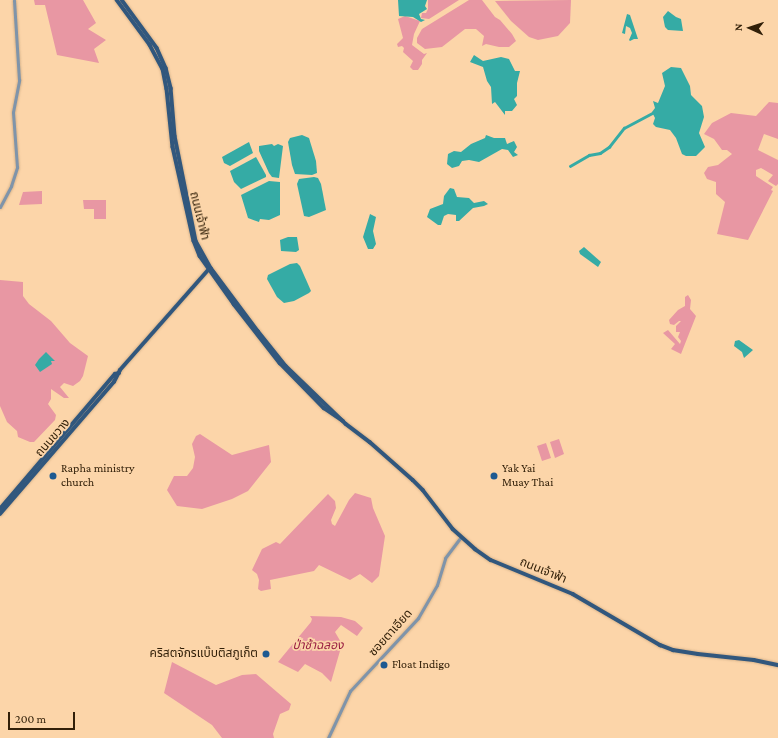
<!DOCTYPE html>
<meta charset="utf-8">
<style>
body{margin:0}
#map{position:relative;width:778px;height:738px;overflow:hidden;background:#fcd5a9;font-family:"Crimson Pro","Noto Sans Thai",serif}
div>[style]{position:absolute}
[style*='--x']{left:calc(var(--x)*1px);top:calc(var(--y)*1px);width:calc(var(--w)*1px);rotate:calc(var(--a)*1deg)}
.green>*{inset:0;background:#e897a3}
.water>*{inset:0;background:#35aba5}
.canal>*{height:2.5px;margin:-1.25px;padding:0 1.25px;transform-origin:1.25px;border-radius:1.25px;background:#35aba5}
.roads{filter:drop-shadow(0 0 1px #d8b48c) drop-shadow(0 0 1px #d8b48c)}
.minor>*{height:3px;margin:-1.5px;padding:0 1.5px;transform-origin:1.5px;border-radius:1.5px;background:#7f94aa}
.major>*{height:3.5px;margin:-1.75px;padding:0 1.75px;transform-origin:1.75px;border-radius:1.75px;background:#31577d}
.dots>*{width:11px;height:11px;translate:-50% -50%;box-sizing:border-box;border:2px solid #fcd5a9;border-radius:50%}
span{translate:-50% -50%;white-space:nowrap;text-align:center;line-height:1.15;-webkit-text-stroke:3.5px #fcd5a9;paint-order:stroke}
.street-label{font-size:12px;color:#322009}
.poi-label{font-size:12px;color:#322009}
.left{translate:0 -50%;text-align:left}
.right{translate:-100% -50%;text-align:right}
.park-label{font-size:12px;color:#991e42;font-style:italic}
.north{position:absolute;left:730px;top:8px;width:40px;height:40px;-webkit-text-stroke:3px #fcd5a9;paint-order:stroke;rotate:273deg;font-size:11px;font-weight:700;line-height:16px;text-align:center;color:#322009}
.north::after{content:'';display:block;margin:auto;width:14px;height:18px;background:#322009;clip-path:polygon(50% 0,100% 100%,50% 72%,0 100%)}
.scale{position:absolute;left:8px;top:712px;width:67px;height:18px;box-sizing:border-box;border:2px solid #322009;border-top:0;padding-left:5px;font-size:12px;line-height:14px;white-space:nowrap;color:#322009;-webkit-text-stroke:3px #fcd5a9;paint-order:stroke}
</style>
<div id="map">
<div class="green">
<i style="clip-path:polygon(34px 0,83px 0,96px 23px,88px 29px,106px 40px,94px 49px,99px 63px,57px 55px,45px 5px,35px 5px)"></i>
<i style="clip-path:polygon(428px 0,459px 0,429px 19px,421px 18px,422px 13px,426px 13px,428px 9px)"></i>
<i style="clip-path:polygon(469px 0,482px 0,495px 17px,500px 20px,512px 34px,516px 41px,509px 47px,499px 47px,486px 44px,482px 46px,484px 36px,476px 29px,465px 29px,442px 47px,425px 49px,417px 43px,417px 38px,422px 29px)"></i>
<i style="clip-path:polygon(571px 0,570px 23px,558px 36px,538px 40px,529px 37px,511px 21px,495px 1px)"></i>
<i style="clip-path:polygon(405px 16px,420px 21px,414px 34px,412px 45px,424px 54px,427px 53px,422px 60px,422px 64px,418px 70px,413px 70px,410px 67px,413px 61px,403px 52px,404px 48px,402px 46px,398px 47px,397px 44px,403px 38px,398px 19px)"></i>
<i style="clip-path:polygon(769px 102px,778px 103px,778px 139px,764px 134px,758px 150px,778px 160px,778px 184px,776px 186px,768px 181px,773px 175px,761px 168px,756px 170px,756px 176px,773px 187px,771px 190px,773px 191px,748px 240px,717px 234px,725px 202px,716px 194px,716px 182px,707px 179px,704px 173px,708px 167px,718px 165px,732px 154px,727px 150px,722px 150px,714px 139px,704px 134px,712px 123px,731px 113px,756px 116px)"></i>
<i style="clip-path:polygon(42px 191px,42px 204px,19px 205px,23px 192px)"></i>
<i style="clip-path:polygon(83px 200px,106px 200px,106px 219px,94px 219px,94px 209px,84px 209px)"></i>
<i style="clip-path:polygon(0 280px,23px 282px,23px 296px,29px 304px,51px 321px,70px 343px,88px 356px,83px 376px,80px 381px,73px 386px,64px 383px,60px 387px,69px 398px,64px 398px,51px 389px,51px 399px,48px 404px,56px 415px,55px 420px,34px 442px,30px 442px,18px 437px,17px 431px,7px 422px,0 406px)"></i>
<i style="clip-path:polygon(688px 295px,691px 300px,690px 309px,696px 316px,681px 354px,671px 349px,675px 344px,663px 333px,668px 330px,680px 344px,681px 341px,678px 337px,680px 332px,676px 332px,676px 326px,681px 321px,679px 321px,674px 325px,670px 324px,669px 320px,678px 310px,685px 306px,685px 297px)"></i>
<i style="clip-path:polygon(200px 434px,232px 455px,269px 445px,271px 462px,248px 491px,232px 499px,202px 509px,177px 506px,167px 490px,174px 476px,187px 476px,193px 468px,195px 457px,192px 444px,196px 436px)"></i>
<i style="clip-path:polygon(559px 439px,564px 454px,555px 458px,550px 442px)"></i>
<i style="clip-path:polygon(546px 443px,551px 458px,542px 461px,537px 446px)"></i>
<i style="clip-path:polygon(355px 493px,371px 498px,373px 508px,385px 536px,379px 576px,372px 583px,360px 574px,350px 580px,319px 565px,314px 571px,270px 580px,271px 589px,261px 591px,258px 589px,259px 580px,257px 574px,252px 570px,262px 549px,276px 542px,280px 544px,328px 494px,335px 501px,336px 508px,331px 520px,332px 524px,335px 526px,349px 500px)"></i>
<i style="clip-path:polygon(310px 616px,341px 617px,355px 621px,363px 628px,357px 636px,341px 625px,335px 632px,342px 644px,331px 682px,322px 673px,305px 664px,298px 672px,278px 662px,311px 622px,312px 619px)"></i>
<i style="clip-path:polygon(172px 662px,216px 685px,242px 675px,256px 674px,291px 704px,289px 710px,280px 714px,273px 734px,274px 738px,222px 738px,212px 725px,164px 693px)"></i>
</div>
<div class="water">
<i style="clip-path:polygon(398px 0,427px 0,425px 6px,427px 9px,419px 14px,421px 19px,425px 20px,421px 22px,413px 17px,399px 16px)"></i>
<i style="clip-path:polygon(668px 11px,676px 17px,681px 19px,683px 31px,668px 30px,665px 27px,663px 17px)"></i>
<i style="clip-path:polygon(627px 14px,630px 15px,638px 39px,634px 39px,630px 41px,629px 40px,632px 33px,630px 28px,626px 26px,625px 34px,622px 33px)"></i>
<i style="clip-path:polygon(474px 55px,483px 61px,501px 57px,509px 59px,515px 71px,520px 71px,517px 83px,517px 96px,514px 99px,517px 105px,512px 111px,505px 111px,505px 115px,495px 102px,492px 104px,491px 87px,487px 81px,483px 67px,470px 62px)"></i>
<i style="clip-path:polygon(671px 67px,681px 68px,690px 86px,691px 95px,702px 106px,704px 117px,699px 133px,705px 147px,696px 156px,686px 156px,682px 154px,676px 138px,670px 130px,656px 127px,653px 124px,655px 118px,652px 112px,655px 108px,653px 101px,658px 103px,665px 86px,662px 73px)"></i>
<i style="clip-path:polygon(302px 135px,309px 138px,316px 161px,317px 173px,312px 175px,295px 174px,292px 165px,288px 142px,290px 138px)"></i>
<i style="clip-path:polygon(486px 135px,494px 138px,505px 138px,507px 144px,514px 141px,517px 147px,514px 152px,518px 155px,513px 157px,508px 150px,502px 149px,479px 162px,469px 160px,462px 161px,459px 166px,452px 168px,447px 164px,448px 154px,454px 151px,461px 152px,471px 144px,485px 138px)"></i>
<i style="clip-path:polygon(249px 142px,253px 153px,230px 166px,224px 163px,222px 157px)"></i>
<i style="clip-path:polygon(272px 144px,274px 146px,278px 144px,283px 146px,279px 178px,272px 177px,269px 173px,259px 151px,259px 146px)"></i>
<i style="clip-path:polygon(256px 157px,266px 175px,266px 177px,241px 189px,234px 182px,230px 171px)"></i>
<i style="clip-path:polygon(314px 177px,318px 178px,321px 184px,326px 210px,309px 217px,304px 216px,297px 184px,299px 179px)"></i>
<i style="clip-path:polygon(269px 181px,280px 182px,280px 215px,269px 220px,260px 219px,259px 222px,248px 218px,241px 195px)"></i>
<i style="clip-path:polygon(450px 188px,454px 189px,457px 197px,469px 198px,474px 203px,484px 201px,488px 204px,484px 206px,473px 208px,459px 221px,456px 221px,456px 215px,448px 214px,444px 216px,441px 225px,438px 225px,427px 217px,430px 209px,443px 204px,444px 196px)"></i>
<i style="clip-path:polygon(370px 214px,376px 217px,373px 231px,376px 244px,373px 249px,368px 249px,363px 237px)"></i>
<i style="clip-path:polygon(288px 237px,297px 237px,299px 250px,296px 252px,281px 251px,280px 240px)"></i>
<i style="clip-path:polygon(584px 247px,601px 262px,598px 267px,580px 254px,579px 251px)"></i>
<i style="clip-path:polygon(297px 263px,300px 266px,311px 291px,309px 293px,294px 301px,284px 303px,277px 297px,267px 279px,268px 275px,290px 264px)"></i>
<i style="clip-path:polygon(739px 340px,753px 350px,744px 358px,742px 352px,734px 346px,735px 341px)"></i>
<i style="clip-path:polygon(46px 352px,55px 361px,51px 361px,52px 364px,40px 372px,35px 365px,39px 359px)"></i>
</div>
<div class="canal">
<i style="--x:570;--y:166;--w:22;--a:-30"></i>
<i style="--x:589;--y:155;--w:11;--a:-10"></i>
<i style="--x:600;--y:153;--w:11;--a:-34"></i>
<i style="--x:609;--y:147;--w:24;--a:-52"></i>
<i style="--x:624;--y:128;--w:32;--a:-28"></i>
</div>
<div class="roads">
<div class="minor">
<i style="--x:0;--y:207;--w:24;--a:-62"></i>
<i style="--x:11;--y:186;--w:20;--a:-72"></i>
<i style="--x:17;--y:167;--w:55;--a:-94.2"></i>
<i style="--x:13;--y:112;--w:33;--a:-79"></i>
<i style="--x:19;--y:80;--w:80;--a:-93.6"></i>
<i style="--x:328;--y:738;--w:52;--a:-64.9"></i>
<i style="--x:350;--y:691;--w:100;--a:-47"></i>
<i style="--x:418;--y:618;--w:38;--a:-60"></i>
<i style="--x:437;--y:585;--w:28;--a:-73"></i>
<i style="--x:445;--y:558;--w:26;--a:-53"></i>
</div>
<div class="major">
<i style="--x:117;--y:0;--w:56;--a:53.7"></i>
<i style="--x:150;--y:45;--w:27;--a:62"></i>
<i style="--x:163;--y:69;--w:20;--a:79"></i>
<i style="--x:167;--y:89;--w:58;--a:84.1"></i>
<i style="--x:173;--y:147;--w:96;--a:77.4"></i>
<i style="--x:194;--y:241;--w:16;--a:68"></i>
<i style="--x:200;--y:256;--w:59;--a:54.7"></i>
<i style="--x:234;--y:304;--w:75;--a:52.1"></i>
<i style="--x:280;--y:363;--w:63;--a:45.6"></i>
<i style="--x:324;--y:408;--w:23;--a:34"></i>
<i style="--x:122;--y:0;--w:59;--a:53.9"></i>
<i style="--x:157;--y:48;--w:22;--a:66"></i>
<i style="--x:166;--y:68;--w:21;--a:76"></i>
<i style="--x:171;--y:88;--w:48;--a:85.2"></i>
<i style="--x:175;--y:136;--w:107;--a:78.7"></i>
<i style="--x:196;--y:241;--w:31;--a:61"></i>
<i style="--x:211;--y:268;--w:79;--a:53.3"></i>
<i style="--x:258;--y:331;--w:45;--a:51.3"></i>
<i style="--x:286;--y:366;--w:83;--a:44"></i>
<i style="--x:346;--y:424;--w:30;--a:37"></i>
<i style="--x:370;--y:442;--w:57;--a:41.5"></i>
<i style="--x:413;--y:480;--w:14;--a:45"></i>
<i style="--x:423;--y:490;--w:49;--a:52.4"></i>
<i style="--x:453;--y:529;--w:30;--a:42"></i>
<i style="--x:475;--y:549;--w:19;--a:35"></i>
<i style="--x:491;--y:560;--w:89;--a:22.5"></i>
<i style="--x:573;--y:594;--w:101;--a:30.4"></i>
<i style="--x:660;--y:645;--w:14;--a:21"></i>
<i style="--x:673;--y:650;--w:25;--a:9"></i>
<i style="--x:698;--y:654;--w:56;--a:6.1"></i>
<i style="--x:754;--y:660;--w:25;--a:12"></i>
<i style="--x:0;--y:509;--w:177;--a:-49.6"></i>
<i style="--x:115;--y:374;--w:4;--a:-14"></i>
<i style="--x:0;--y:514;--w:174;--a:-49.2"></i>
<i style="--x:114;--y:382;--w:13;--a:-63"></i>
<i style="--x:120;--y:370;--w:136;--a:-48.6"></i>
</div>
</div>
<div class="dots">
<i style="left:53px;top:476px;background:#1e5a91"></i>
<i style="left:494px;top:476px;background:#1e5a91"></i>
<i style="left:266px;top:654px;background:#1e5a91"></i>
<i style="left:384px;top:665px;background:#1e5a91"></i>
</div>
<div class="street-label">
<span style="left:199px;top:216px;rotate:76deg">ถนนเจ้าฟ้า</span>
<span style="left:53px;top:438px;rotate:-49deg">ถนนขวาง</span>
<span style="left:543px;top:571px;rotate:22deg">ถนนเจ้าฟ้า</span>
<span style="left:391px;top:633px;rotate:-48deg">ซอยตาเอียด</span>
</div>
<div class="poi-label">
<span class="left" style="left:61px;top:476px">Rapha ministry<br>church</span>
<span class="left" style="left:502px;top:476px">Yak Yai<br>Muay Thai</span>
<span class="right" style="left:258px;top:654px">คริสตจักรแบ๊บติสภูเก็ต</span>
<span class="left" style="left:392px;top:665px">Float Indigo</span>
</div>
<div class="park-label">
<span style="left:318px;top:646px">ป่าช้าฉลอง</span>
</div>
<div class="north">N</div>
<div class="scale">200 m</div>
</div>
